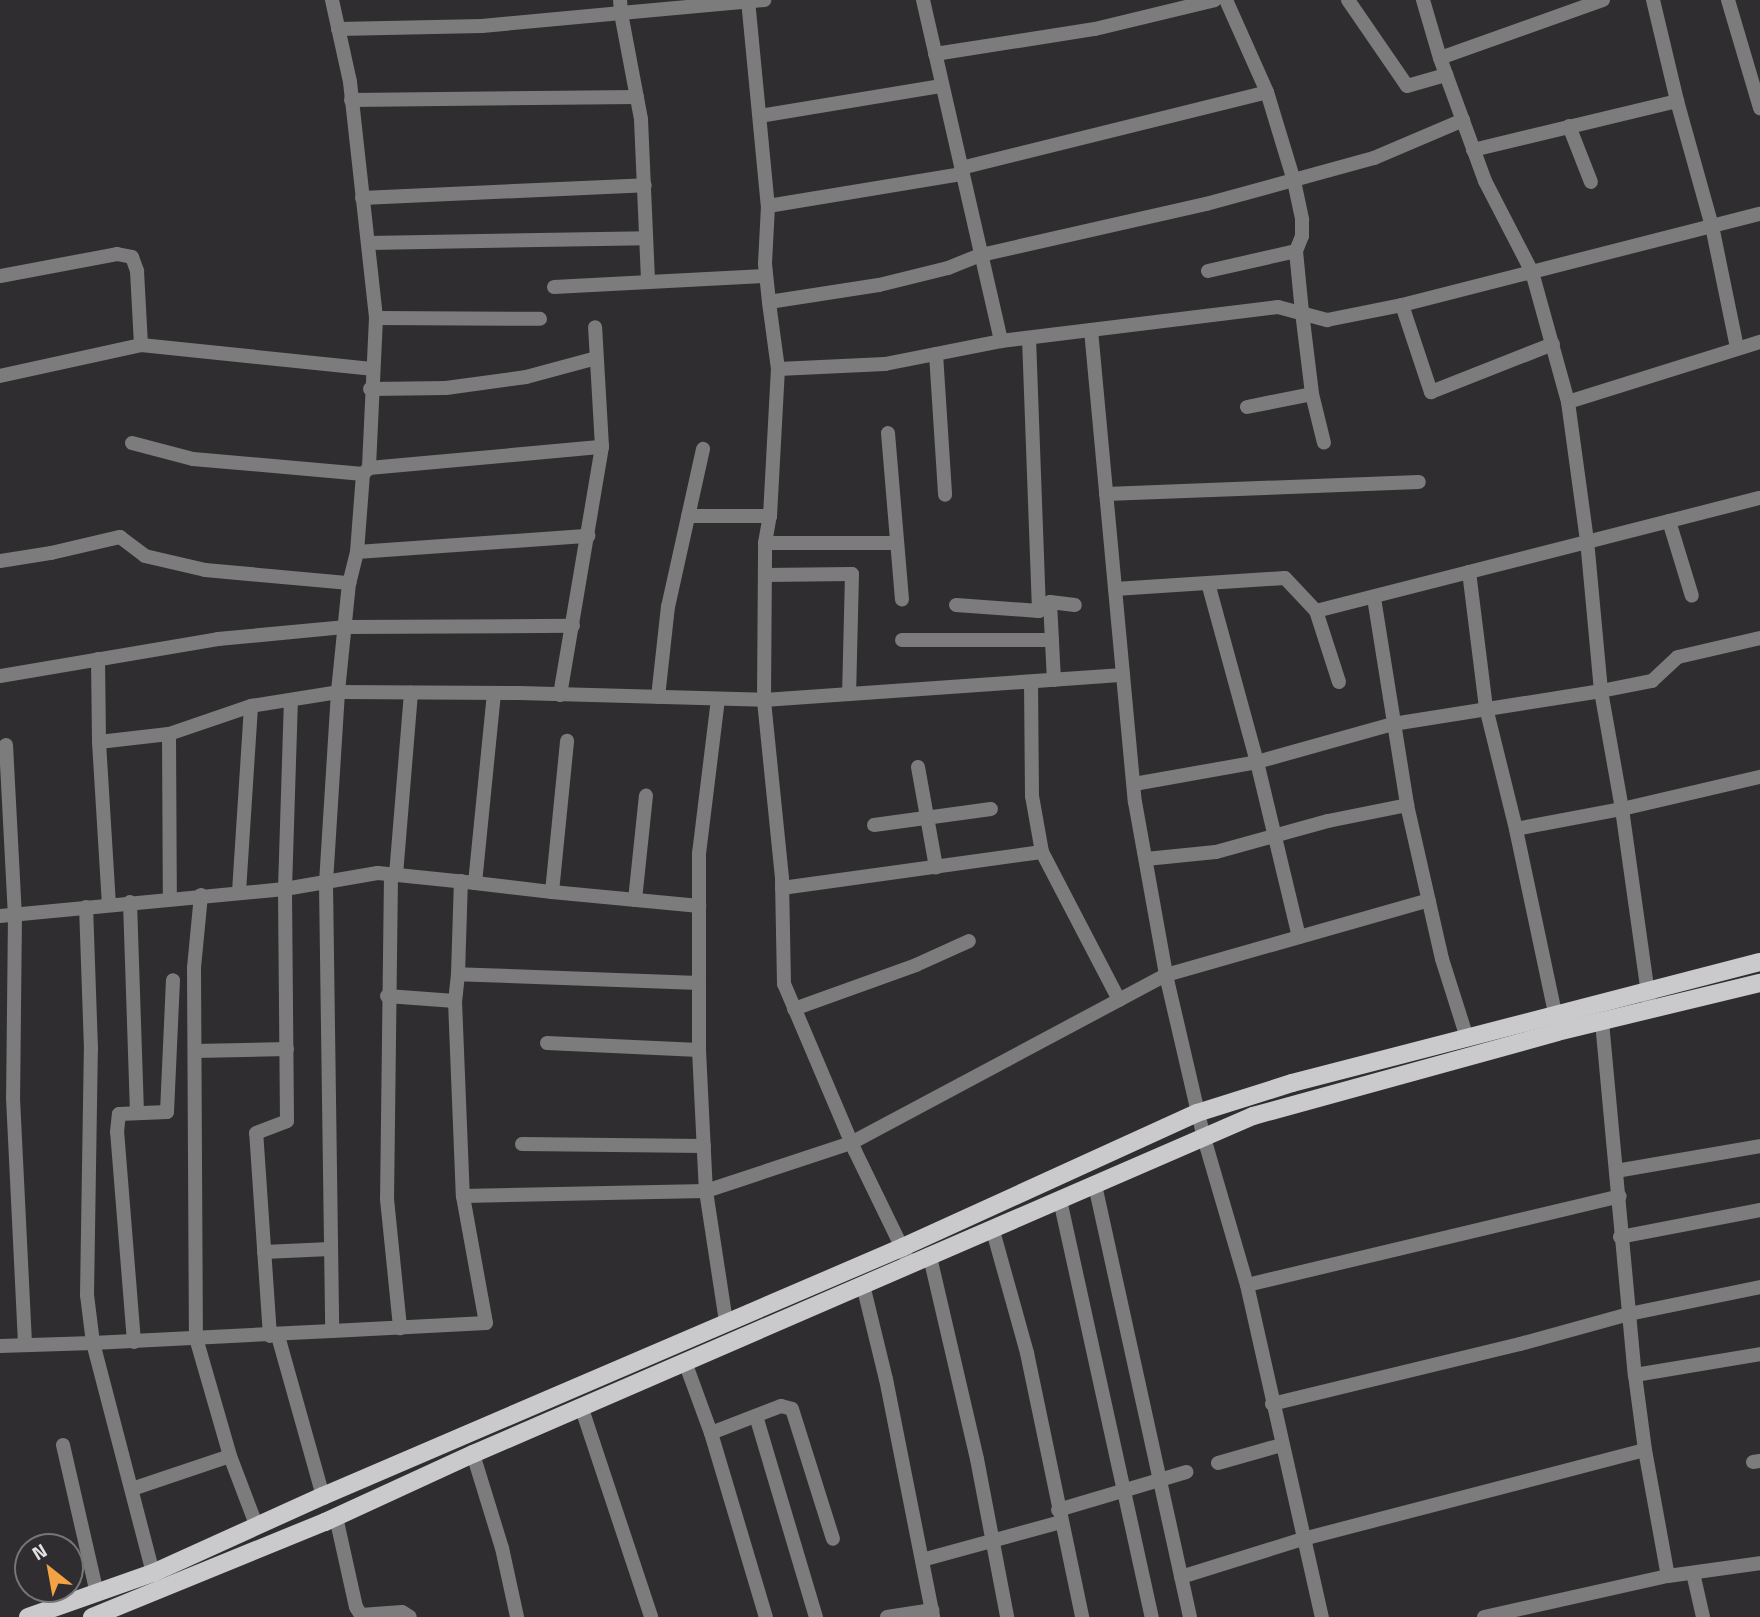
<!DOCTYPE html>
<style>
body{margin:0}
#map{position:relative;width:1760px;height:1617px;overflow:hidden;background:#2f2d30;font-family:"Titillium Web",sans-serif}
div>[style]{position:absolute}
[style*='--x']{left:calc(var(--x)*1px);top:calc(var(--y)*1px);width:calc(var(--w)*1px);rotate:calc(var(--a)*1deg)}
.minor>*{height:14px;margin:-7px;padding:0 7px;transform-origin:7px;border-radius:7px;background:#7c7c7d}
.primary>*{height:18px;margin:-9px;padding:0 9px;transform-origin:9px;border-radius:9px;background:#cacacd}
span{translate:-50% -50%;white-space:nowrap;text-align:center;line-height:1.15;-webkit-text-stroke:5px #2f2d30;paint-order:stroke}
.north{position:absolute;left:14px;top:1533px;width:70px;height:70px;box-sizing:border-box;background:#2f2d30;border:2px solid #777578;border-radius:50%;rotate:329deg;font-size:19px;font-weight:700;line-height:28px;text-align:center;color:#e2e1e3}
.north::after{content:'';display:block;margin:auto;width:24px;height:32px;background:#f4a344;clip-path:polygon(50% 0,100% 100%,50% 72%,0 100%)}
</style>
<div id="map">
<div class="minor">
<i style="--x:332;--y:0;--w:84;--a:77.6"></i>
<i style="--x:350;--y:82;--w:237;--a:83.7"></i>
<i style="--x:376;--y:318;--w:150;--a:92.7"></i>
<i style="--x:369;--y:468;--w:8;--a:135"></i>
<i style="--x:363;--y:474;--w:78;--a:94.4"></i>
<i style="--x:357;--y:552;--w:32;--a:104"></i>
<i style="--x:349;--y:583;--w:110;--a:95.8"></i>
<i style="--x:338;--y:692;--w:192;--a:93.6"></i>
<i style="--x:326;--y:884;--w:447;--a:89.2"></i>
<i style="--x:332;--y:1331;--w:154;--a:-3"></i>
<i style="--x:486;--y:1323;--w:129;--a:-100.3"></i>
<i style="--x:748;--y:0;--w:207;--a:84.5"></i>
<i style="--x:768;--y:206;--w:58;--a:93"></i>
<i style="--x:765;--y:264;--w:38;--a:84"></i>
<i style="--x:923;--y:0;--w:350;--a:77.1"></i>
<i style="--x:1226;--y:0;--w:101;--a:66"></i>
<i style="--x:1267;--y:92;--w:93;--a:73.1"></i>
<i style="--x:1294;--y:181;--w:40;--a:78"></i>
<i style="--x:1302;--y:220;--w:16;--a:90"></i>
<i style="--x:1302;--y:236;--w:16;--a:112"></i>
<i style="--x:1296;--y:251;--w:61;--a:84.4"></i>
<i style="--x:1302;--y:312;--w:83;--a:83"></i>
<i style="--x:1312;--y:394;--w:50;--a:76.2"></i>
<i style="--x:1348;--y:0;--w:104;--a:55.5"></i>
<i style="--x:1407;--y:86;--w:41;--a:-15.8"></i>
<i style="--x:1423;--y:0;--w:60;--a:73.7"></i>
<i style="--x:1440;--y:58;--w:173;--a:-19.6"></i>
<i style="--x:1653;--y:0;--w:104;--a:76.6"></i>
<i style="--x:1677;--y:101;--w:130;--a:74.4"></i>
<i style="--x:1712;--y:226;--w:125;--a:78.4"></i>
<i style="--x:1728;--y:0;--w:113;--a:73.5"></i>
<i style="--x:338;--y:29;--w:144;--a:-1.2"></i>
<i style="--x:482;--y:26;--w:140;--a:-5.3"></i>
<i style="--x:621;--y:13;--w:13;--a:-94"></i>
<i style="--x:935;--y:54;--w:162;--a:-8.9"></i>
<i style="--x:1095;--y:29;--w:123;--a:-13.6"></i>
<i style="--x:1440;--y:58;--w:131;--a:69.9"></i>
<i style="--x:1485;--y:181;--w:102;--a:62.7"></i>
<i style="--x:1532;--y:272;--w:135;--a:74.5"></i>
<i style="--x:1568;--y:402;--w:201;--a:-17.4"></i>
<i style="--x:351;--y:100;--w:286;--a:-0.6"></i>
<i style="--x:760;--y:116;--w:184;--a:-9.4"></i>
<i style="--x:1569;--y:126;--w:60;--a:68.6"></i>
<i style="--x:1473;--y:150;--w:210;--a:-13.5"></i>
<i style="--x:961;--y:168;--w:315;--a:-13.9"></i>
<i style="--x:362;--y:198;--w:283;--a:-2.6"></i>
<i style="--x:768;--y:206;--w:197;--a:-9.4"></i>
<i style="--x:368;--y:243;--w:278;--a:-1"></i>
<i style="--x:1208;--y:271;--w:90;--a:-12.8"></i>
<i style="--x:0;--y:276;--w:119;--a:-10.6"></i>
<i style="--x:117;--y:254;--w:15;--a:11"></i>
<i style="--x:132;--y:257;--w:15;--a:70"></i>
<i style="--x:137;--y:271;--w:74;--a:86.9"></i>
<i style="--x:648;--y:280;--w:161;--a:-92.5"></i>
<i style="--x:641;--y:119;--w:108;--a:-100.7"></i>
<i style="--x:621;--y:13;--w:144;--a:-5.2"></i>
<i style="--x:554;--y:287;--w:212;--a:-3"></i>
<i style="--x:1402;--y:305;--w:92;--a:71.6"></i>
<i style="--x:1431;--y:392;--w:131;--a:-21.5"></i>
<i style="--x:376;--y:318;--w:164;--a:0.3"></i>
<i style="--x:1091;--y:330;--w:474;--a:84.7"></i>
<i style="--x:1135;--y:802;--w:176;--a:79.8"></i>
<i style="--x:1166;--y:975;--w:167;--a:76.9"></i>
<i style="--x:1204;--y:1138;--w:153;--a:73.7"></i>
<i style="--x:1247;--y:1285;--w:340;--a:77.3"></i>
<i style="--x:1029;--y:338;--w:273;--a:87.9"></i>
<i style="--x:1039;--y:611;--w:14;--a:-39"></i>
<i style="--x:1050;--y:602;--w:78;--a:87.1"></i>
<i style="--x:936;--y:354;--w:141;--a:86.3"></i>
<i style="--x:778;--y:369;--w:68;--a:-97.7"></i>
<i style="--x:769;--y:302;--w:111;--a:-8.8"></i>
<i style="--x:879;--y:285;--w:71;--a:-13.8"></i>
<i style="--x:948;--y:268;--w:35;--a:-22"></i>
<i style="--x:981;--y:255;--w:231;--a:-12.8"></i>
<i style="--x:1206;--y:204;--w:174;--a:-15.3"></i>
<i style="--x:1374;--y:158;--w:97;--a:-23.1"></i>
<i style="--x:0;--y:376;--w:144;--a:-12.4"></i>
<i style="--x:141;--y:345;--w:232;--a:5.9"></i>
<i style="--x:370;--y:389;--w:76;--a:-0.8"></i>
<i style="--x:446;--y:388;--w:81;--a:-7.8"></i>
<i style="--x:526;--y:377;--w:73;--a:-15"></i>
<i style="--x:1568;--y:402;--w:139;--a:82.2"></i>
<i style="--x:1587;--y:540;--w:152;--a:84.7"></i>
<i style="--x:1601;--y:691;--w:52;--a:-11.1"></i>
<i style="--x:1652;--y:681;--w:35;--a:-43"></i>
<i style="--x:1678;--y:657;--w:84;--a:-13"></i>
<i style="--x:1247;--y:407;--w:66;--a:-11.3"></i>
<i style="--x:888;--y:433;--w:167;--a:85.2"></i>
<i style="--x:132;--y:443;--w:63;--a:14.7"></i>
<i style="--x:193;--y:459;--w:171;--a:5"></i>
<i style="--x:369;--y:468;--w:234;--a:-5.2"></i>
<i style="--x:1106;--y:494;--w:313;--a:-2.2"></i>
<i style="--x:688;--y:516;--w:82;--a:0"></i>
<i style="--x:1669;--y:521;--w:78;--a:73"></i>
<i style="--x:765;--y:543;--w:132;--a:0"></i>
<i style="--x:357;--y:552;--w:232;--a:-4"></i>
<i style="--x:0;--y:561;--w:52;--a:-8.9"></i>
<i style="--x:51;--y:553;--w:71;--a:-13.1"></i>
<i style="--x:120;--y:537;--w:31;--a:37"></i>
<i style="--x:145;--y:556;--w:62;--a:13.1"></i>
<i style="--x:205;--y:570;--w:145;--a:5.2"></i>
<i style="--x:765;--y:575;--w:87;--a:-0.7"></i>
<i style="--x:852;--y:574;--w:120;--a:91.4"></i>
<i style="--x:1208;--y:583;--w:186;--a:74.7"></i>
<i style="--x:1257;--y:762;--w:180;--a:76.5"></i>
<i style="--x:1115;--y:589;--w:170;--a:-3.7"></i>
<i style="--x:1285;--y:578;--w:45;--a:46.8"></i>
<i style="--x:1374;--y:598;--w:210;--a:80.9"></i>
<i style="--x:1407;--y:805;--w:158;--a:77.2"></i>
<i style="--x:1442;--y:959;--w:83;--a:72.4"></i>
<i style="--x:1050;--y:602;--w:25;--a:7"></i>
<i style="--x:956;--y:605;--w:83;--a:4.1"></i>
<i style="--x:902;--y:640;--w:150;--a:0"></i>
<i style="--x:98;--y:659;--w:83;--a:89.3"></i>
<i style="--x:99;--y:742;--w:163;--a:86.5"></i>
<i style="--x:0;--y:676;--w:221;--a:-9.6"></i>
<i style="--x:218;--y:639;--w:129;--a:-5.4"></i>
<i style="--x:346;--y:627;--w:227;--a:-0.3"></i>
<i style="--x:1339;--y:682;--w:75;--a:-107.9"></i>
<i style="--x:1316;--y:611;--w:158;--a:-14.3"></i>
<i style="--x:494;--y:693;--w:191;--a:95.7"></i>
<i style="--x:475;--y:883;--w:78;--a:6.7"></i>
<i style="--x:552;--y:892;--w:152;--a:-84.3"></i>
<i style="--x:560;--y:695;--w:252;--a:-80.4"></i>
<i style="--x:602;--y:447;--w:120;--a:-93.3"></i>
<i style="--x:658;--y:697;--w:91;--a:-83.7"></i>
<i style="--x:668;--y:607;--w:162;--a:-77.5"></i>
<i style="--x:718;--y:699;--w:155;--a:97"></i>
<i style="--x:699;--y:853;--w:197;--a:90"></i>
<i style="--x:699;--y:1050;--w:141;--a:87.2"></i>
<i style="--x:706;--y:1191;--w:133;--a:81.3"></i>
<i style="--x:169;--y:734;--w:164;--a:89.7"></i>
<i style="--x:99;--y:742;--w:70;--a:-6.5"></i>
<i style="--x:169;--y:734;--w:87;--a:-18.9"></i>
<i style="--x:251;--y:706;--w:88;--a:-9.1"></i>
<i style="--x:338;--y:692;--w:181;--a:0.3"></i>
<i style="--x:519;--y:693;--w:245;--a:1.6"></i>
<i style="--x:764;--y:700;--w:157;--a:-89.6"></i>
<i style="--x:765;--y:543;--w:27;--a:-80"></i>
<i style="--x:770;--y:516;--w:147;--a:-86.9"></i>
<i style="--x:778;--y:369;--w:107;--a:-2.7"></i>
<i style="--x:885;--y:364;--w:118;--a:-11.2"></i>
<i style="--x:1001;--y:341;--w:279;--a:-7"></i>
<i style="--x:1278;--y:307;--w:51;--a:14.9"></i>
<i style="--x:1327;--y:320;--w:76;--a:-11.3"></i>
<i style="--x:1402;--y:305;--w:369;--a:-14.3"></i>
<i style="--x:6;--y:745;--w:169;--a:87"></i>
<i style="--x:15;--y:914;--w:184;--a:90.6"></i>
<i style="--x:13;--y:1098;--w:246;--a:87.2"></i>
<i style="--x:918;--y:767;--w:102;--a:79.8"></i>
<i style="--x:1134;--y:784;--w:125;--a:-10.1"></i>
<i style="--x:1257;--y:762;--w:141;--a:-15.6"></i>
<i style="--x:1393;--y:724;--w:211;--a:-9"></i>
<i style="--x:1601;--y:691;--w:120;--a:79.9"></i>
<i style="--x:1622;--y:809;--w:193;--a:82"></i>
<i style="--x:874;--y:825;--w:118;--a:-7.8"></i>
<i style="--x:1516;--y:829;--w:108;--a:-10.7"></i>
<i style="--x:1622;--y:809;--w:142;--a:-13.1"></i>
<i style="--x:1042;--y:852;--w:167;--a:62.5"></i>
<i style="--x:1146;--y:859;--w:70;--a:-5.7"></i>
<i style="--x:1216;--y:852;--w:116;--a:-15.5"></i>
<i style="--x:1328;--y:821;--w:81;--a:-11.4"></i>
<i style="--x:391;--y:875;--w:324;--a:90.7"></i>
<i style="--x:387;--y:1199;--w:130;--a:84.2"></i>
<i style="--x:396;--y:875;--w:183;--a:-85.3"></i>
<i style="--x:782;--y:888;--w:262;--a:-7.9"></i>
<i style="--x:1042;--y:852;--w:57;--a:-100.1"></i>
<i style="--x:1032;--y:796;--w:114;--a:-90.5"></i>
<i style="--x:239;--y:892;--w:186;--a:-86.3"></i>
<i style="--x:552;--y:892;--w:148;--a:5.4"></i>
<i style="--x:201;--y:895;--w:73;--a:95.5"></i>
<i style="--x:194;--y:968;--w:370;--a:89.7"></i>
<i style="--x:196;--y:1338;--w:123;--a:73.9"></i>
<i style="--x:230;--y:1456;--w:76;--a:69.2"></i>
<i style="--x:635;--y:900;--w:105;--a:-84"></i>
<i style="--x:130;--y:902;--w:211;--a:88.1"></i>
<i style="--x:0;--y:916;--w:286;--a:-5.4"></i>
<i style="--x:285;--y:889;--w:94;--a:-9.8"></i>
<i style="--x:378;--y:873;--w:98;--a:5.9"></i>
<i style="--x:458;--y:974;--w:93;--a:-88.2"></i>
<i style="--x:699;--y:983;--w:241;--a:-177.9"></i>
<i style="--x:458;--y:974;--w:27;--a:96"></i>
<i style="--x:455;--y:1001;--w:195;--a:87.7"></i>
<i style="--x:463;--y:1196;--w:243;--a:-1.2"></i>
<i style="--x:706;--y:1191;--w:153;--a:-18.3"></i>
<i style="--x:851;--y:1143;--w:357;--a:-28.1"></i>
<i style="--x:1166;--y:975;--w:273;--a:-15.9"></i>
<i style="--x:387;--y:996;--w:68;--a:4.2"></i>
<i style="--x:794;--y:1009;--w:130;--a:-19.8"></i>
<i style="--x:916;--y:965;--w:58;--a:-24.4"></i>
<i style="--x:1555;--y:1013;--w:188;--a:-102"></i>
<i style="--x:1516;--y:829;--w:125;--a:-103.9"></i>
<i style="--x:1486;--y:708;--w:137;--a:-97.1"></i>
<i style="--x:1469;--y:572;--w:300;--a:-14.3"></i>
<i style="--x:1602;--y:1022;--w:355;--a:84.7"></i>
<i style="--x:1635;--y:1375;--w:76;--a:82.4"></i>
<i style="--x:1645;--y:1450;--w:128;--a:79.7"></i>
<i style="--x:547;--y:1043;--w:152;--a:2.6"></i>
<i style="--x:195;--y:1051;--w:92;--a:-1.2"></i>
<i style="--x:522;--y:1144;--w:182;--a:0.6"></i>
<i style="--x:1616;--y:1171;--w:146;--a:-9.8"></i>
<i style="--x:1095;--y:1185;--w:442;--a:77.6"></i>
<i style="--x:1060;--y:1200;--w:427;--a:77.6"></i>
<i style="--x:993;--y:1231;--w:127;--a:74.4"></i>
<i style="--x:1027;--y:1353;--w:270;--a:78.2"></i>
<i style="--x:1620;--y:1237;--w:143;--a:-10.9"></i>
<i style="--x:264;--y:1252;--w:66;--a:-2.6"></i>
<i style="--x:906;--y:1256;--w:117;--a:-115.9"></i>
<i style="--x:855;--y:1151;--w:181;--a:-113"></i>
<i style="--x:784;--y:984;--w:106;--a:-91.1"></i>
<i style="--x:782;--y:878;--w:179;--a:-95.8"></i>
<i style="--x:764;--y:700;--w:360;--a:-4"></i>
<i style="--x:930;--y:1257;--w:207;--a:76.9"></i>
<i style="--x:977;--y:1459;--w:161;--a:79.2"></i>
<i style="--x:863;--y:1285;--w:97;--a:76.3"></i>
<i style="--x:886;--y:1379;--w:243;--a:78.8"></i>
<i style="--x:1247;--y:1285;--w:383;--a:-13.4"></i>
<i style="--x:270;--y:1336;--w:203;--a:-93.9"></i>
<i style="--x:256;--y:1133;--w:33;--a:-21"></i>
<i style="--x:287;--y:1121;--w:232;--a:-90.5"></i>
<i style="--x:285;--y:889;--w:188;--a:-88.2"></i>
<i style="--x:278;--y:1336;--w:166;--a:74.3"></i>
<i style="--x:134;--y:1342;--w:211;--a:-94.6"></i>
<i style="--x:117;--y:1132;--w:18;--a:-84"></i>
<i style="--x:119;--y:1114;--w:48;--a:-2.4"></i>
<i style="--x:167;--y:1112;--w:132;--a:-87.4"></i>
<i style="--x:0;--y:1346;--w:93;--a:-1.8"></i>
<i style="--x:93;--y:1343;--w:48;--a:-97.1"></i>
<i style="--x:87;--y:1295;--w:246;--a:-89.1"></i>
<i style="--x:91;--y:1049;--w:142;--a:-92"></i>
<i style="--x:685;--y:1362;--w:76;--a:69.9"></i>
<i style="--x:711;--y:1433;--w:192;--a:73.4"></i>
<i style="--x:1635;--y:1375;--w:127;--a:-9.5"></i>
<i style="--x:1272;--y:1404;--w:255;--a:-13.6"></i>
<i style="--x:1520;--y:1344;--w:113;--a:-15.4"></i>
<i style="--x:1629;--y:1314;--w:134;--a:-11.6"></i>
<i style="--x:582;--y:1409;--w:219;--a:71.6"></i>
<i style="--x:756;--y:1416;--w:210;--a:73.4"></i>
<i style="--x:711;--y:1433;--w:75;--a:-21.1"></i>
<i style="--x:781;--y:1406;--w:11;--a:15"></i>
<i style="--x:792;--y:1409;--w:136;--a:72.5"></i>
<i style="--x:63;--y:1445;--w:153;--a:77.1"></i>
<i style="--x:473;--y:1454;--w:98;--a:72.9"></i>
<i style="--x:502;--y:1548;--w:71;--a:77.7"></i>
<i style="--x:1753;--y:1462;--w:7;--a:-8"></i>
<i style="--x:1218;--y:1463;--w:66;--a:-15.9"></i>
<i style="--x:132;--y:1489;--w:103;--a:-18.6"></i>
<i style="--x:1058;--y:1510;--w:134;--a:-16.5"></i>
<i style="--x:336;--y:1517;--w:92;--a:77.5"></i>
<i style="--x:356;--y:1607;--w:9;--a:58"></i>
<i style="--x:361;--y:1615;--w:41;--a:-4.2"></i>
<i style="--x:402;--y:1612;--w:9;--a:32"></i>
<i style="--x:922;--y:1560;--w:144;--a:-15.3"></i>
<i style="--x:153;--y:1573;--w:238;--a:-104.6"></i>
<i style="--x:93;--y:1343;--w:239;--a:-2.9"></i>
<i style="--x:1693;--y:1573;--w:45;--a:77.2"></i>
<i style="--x:1181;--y:1577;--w:128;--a:-17.3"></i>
<i style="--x:1303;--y:1539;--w:353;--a:-14.6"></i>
<i style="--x:887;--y:1617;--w:46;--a:-8.8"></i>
<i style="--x:1484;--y:1617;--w:189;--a:-12.6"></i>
<i style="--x:1668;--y:1576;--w:93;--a:-8"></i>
</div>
<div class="primary">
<i style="--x:28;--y:1617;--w:133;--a:-19.4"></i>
<i style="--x:153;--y:1573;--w:187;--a:-24.4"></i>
<i style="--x:323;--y:1496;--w:631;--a:-23.23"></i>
<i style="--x:903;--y:1247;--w:323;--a:-24.5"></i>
<i style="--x:1197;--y:1113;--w:100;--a:-17.5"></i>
<i style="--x:1292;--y:1083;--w:483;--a:-14.5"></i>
<i style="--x:92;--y:1617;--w:252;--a:-22.2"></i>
<i style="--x:325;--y:1522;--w:163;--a:-24.7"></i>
<i style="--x:473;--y:1454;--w:850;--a:-23.43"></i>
<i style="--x:1253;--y:1116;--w:315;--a:-15.4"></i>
<i style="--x:1557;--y:1032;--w:209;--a:-13.6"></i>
</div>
<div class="north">N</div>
</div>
